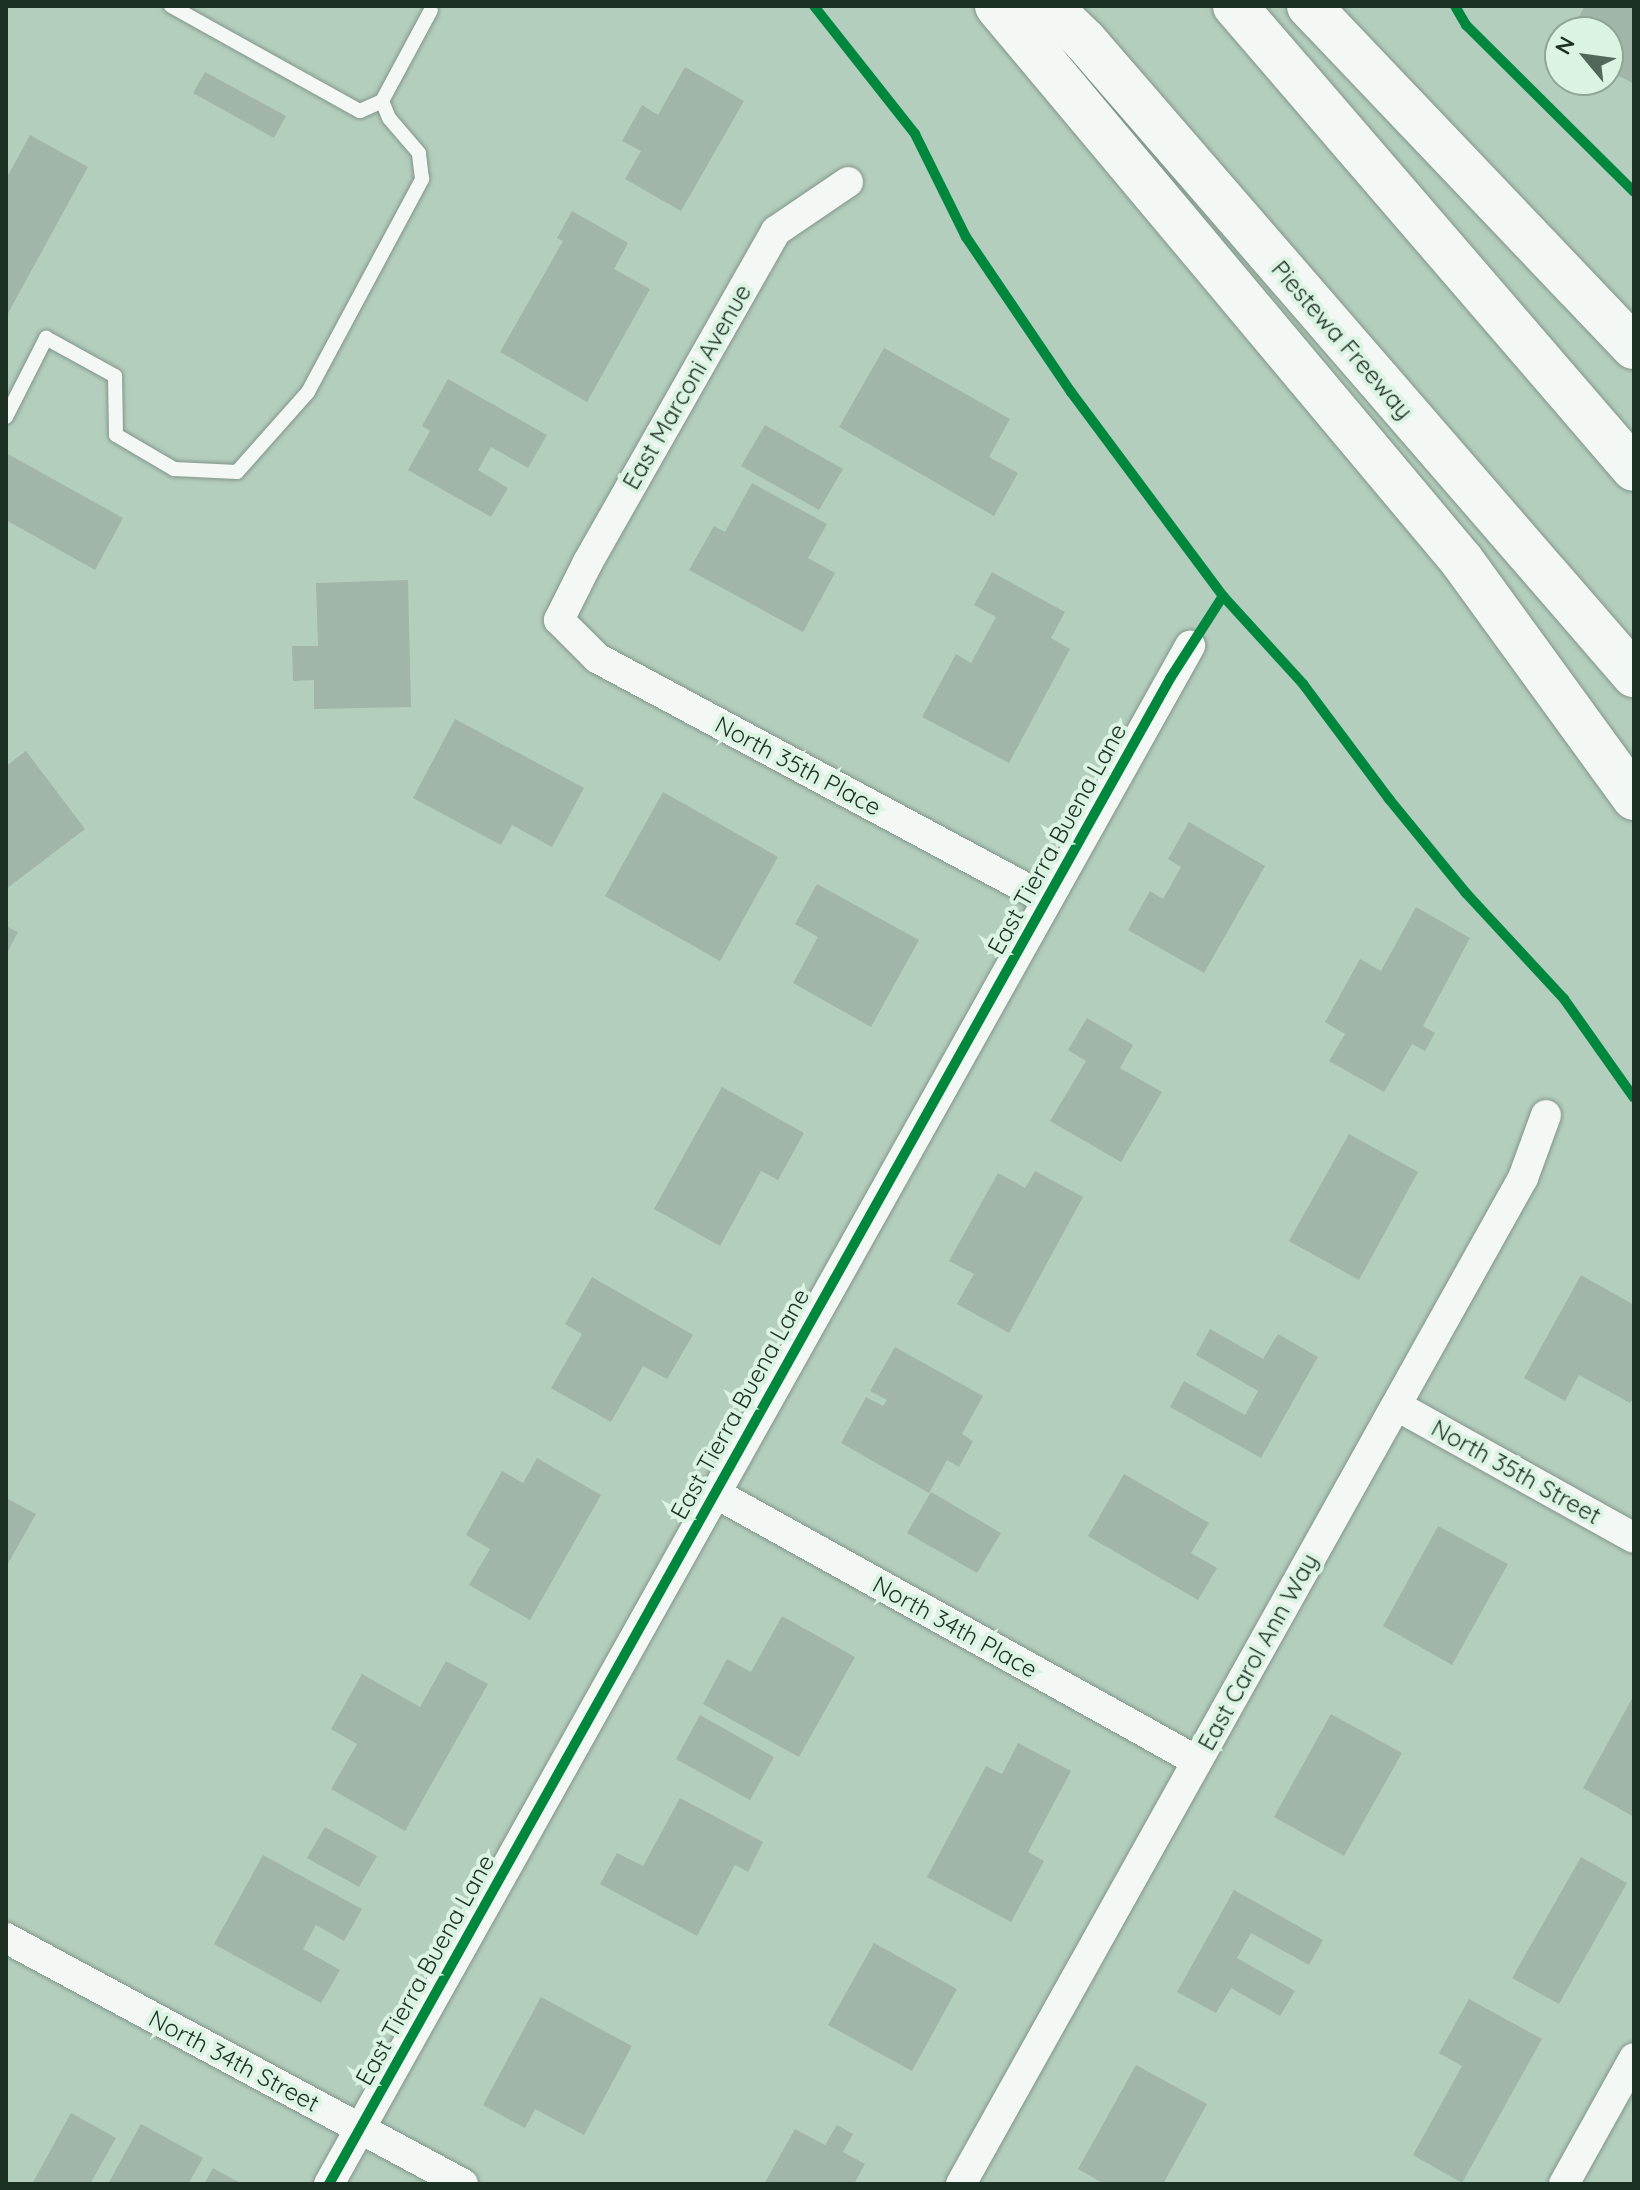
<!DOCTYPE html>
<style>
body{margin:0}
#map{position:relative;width:1640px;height:2190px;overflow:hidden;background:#b4cebe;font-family:Quicksand,sans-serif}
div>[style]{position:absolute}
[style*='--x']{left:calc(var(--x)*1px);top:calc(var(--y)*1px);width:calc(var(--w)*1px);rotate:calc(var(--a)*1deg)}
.building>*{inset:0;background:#a1b5a8}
.roads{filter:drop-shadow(0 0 2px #819589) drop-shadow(0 0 2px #819589)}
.service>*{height:14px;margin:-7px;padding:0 7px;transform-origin:7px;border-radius:7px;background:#f4f8f5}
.minor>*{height:30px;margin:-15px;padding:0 15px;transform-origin:15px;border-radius:15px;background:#f4f8f5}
.motorway>*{height:44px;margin:-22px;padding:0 22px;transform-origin:22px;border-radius:22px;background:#f4f8f5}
.cycleway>*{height:10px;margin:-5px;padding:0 5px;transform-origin:5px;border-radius:5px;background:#00873e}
span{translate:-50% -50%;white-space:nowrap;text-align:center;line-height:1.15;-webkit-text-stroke:8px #dbf3e3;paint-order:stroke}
.street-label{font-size:24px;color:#1c2f23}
.frame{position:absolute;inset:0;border:8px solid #1c2f23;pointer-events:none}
.north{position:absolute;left:1544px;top:16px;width:80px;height:80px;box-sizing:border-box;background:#dbf3e3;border:2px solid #8fa596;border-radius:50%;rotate:299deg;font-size:22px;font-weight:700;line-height:32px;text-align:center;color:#1c2f23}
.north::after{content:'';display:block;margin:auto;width:28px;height:36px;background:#516759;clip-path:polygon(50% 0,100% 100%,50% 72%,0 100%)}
</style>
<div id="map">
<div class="building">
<i style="clip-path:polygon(1585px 6px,1634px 6px,1634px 84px,1608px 70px,1608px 32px,1570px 32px)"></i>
<i style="clip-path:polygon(685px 67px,744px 101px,681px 211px,625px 179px,641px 151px,622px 141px,642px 105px,658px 115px)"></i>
<i style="clip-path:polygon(205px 72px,286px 116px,274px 138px,193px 93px)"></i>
<i style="clip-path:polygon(30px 135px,88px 167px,6px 317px,6px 179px)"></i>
<i style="clip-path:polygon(572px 211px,628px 243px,614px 269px,650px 289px,587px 402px,500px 352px,563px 241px,557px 238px)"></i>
<i style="clip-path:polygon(884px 348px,1010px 419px,989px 457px,1018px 473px,994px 516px,839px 427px)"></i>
<i style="clip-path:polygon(448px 379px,547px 435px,528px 468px,491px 447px,478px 470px,508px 488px,491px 517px,408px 470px,430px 431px,422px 426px)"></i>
<i style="clip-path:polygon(765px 425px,843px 469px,819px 510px,741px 466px)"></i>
<i style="clip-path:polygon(6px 453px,123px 518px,95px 570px,6px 520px)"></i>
<i style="clip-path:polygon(752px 483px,827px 524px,808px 558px,835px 573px,803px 632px,689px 570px,714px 526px,725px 532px)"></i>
<i style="clip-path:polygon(992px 572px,1065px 612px,1051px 638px,1070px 649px,1009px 763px,922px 717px,956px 654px,971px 663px,996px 617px,974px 605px)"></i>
<i style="clip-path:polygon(408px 580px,411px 707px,314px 709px,314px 680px,293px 681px,292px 646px,318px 646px,316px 583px)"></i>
<i style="clip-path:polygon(455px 719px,584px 788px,552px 847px,512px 825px,501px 845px,413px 798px)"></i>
<i style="clip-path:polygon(26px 751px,85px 829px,6px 889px,6px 766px)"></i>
<i style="clip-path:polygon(663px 792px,778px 857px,720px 961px,605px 896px)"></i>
<i style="clip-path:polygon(1189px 822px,1265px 866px,1204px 973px,1128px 930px,1150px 891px,1163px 899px,1181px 867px,1168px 859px)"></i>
<i style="clip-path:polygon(817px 884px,919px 940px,871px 1027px,793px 983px,818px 937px,795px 924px)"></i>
<i style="clip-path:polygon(1416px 907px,1470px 938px,1423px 1026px,1435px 1033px,1425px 1051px,1412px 1044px,1384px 1092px,1329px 1061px,1345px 1034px,1325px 1022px,1360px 959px,1381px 971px)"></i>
<i style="clip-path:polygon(6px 926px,18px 932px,6px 955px)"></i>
<i style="clip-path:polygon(1087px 1018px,1133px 1045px,1120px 1068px,1162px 1092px,1121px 1162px,1050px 1121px,1086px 1061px,1068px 1050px)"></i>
<i style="clip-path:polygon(722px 1087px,804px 1133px,778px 1180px,761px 1171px,720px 1246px,654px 1209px)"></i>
<i style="clip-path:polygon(1349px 1134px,1418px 1172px,1359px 1280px,1289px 1241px)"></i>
<i style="clip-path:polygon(1035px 1171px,1083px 1197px,1009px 1333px,957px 1304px,974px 1274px,949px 1261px,998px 1173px,1025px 1188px)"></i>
<i style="clip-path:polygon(1581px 1275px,1634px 1305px,1634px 1397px,1630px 1403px,1579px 1375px,1565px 1401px,1524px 1378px)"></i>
<i style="clip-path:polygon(592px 1277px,693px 1335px,667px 1379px,643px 1366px,611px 1422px,551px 1388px,582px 1334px,565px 1324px)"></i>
<i style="clip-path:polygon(1210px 1329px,1263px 1359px,1278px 1334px,1318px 1357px,1261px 1458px,1170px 1407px,1184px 1381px,1245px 1415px,1258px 1391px,1196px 1355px)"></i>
<i style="clip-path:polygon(895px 1347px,983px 1396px,962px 1434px,973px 1441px,959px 1467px,947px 1460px,929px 1493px,841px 1443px,866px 1397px,883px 1406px,887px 1400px,870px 1391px)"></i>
<i style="clip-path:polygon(537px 1458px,601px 1495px,530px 1620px,469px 1585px,490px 1549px,466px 1535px,502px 1471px,523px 1483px)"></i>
<i style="clip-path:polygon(1124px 1474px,1209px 1523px,1191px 1553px,1217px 1568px,1198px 1600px,1088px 1536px)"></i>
<i style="clip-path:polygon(931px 1492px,1001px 1533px,977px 1573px,907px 1533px)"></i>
<i style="clip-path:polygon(6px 1498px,36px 1514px,6px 1567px)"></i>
<i style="clip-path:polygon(1438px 1526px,1508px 1564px,1452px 1665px,1383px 1626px)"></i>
<i style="clip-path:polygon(782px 1616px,855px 1657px,799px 1757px,703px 1704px,727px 1659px,751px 1672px)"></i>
<i style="clip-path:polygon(446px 1661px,488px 1684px,405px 1831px,331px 1789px,357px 1744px,331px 1729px,362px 1674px,420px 1707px)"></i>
<i style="clip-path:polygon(1634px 1695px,1634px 1817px,1583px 1788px)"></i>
<i style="clip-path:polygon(1331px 1714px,1402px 1753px,1344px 1856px,1274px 1817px)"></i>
<i style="clip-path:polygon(700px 1715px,774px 1757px,750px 1800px,676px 1759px)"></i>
<i style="clip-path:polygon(1018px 1743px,1071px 1771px,1028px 1852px,1044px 1861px,1011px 1922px,927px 1877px,986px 1766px,1002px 1774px)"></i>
<i style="clip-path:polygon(680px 1798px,763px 1842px,748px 1872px,735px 1865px,697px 1936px,600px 1884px,617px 1853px,643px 1866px)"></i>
<i style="clip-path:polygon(325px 1827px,377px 1856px,359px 1887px,307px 1858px)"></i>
<i style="clip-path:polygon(263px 1855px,362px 1909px,344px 1941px,316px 1925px,303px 1949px,340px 1970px,321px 2003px,214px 1944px)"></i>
<i style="clip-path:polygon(1581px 1857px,1627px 1883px,1559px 2004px,1512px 1978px)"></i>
<i style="clip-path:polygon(1234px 1890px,1323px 1940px,1309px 1965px,1251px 1933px,1237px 1958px,1295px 1991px,1280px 2016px,1231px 1988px,1216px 2013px,1177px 1992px)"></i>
<i style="clip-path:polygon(874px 1943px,957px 1989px,912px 2071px,828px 2025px)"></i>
<i style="clip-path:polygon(541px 1997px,632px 2046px,584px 2135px,535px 2109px,525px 2128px,483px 2105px)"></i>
<i style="clip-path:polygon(1469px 1999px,1542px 2039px,1462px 2183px,1413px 2155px,1462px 2066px,1439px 2053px)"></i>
<i style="clip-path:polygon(1136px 2065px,1207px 2104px,1163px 2184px,1104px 2184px,1078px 2169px)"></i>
<i style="clip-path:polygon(71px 2113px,116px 2138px,90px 2184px,32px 2184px)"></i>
<i style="clip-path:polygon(141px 2124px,203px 2158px,188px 2184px,108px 2184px)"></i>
<i style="clip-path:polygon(837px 2125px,853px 2134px,843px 2152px,865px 2164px,854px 2184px,764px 2184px,795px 2129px,825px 2145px)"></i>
<i style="clip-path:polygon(213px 2168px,242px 2184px,204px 2184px)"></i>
</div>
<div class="roads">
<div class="service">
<i style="--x:171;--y:6;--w:216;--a:29.1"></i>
<i style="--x:360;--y:111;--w:24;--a:-24"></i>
<i style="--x:382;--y:101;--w:103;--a:-61.7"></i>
<i style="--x:6;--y:417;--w:89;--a:-63.1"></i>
<i style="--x:46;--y:338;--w:79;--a:28.8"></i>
<i style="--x:115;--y:376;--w:59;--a:89"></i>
<i style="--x:116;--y:435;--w:67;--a:30.4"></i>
<i style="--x:174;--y:469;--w:63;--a:2.7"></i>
<i style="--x:237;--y:472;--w:107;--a:-48.4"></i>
<i style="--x:308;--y:392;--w:242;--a:-61.8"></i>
<i style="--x:422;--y:179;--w:26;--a:-97"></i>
<i style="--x:419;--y:153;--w:46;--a:-130.6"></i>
<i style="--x:389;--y:118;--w:18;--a:-112"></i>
</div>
<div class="minor">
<i style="--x:848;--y:182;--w:87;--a:145.8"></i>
<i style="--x:776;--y:231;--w:381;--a:119.6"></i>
<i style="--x:588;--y:562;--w:65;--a:116.6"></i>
<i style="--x:559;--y:620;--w:54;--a:45"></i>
<i style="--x:597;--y:658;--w:510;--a:28.22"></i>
<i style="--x:1397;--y:1406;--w:271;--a:29.1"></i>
<i style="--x:713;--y:1492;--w:554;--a:29.06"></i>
<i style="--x:6;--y:1938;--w:519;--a:28.29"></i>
<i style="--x:329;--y:2184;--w:1763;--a:-60.76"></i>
<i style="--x:961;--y:2184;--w:1152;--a:-60.81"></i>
<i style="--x:1523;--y:1178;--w:67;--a:-69.9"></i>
<i style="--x:1564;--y:2184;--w:144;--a:-60.9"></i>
</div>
<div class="motorway">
<i style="--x:997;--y:6;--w:724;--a:50.04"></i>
<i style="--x:1462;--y:561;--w:293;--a:54"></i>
<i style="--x:1049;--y:6;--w:50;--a:44.2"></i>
<i style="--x:1085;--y:41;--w:839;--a:49.11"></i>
<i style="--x:1235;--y:6;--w:611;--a:49.25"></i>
<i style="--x:1309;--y:6;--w:471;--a:46.4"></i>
</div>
</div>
<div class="cycleway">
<i style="--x:814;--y:6;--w:163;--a:51.7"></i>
<i style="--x:915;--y:134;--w:115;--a:63.7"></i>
<i style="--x:966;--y:237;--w:187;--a:55.9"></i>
<i style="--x:1071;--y:392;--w:254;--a:53.3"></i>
<i style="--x:1223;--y:596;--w:119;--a:47.7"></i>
<i style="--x:1303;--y:684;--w:144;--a:53.2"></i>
<i style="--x:1389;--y:799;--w:122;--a:50.7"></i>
<i style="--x:1466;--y:893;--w:144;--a:47.2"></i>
<i style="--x:1564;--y:999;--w:121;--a:54.7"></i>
<i style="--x:1455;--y:6;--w:22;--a:60"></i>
<i style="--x:1466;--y:25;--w:237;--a:44.8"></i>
<i style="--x:329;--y:2184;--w:1726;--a:-60.81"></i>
<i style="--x:1171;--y:677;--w:96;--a:-57.3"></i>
</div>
<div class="street-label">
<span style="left:1342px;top:340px;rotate:49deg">Piestewa Freeway</span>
<span style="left:687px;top:387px;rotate:-60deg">East Marconi Avenue</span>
<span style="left:798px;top:766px;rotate:28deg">North 35th Place</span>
<span style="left:1057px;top:839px;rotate:-61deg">East Tierra Buena Lane</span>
<span style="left:740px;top:1404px;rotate:-61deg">East Tierra Buena Lane</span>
<span style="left:1516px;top:1472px;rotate:29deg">North 35th Street</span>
<span style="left:955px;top:1627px;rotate:29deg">North 34th Place</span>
<span style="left:1258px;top:1652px;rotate:-61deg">East Carol Ann Way</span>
<span style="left:425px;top:1970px;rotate:-61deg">East Tierra Buena Lane</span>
<span style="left:234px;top:2061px;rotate:28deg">North 34th Street</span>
</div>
<div class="frame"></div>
<div class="north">N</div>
</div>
